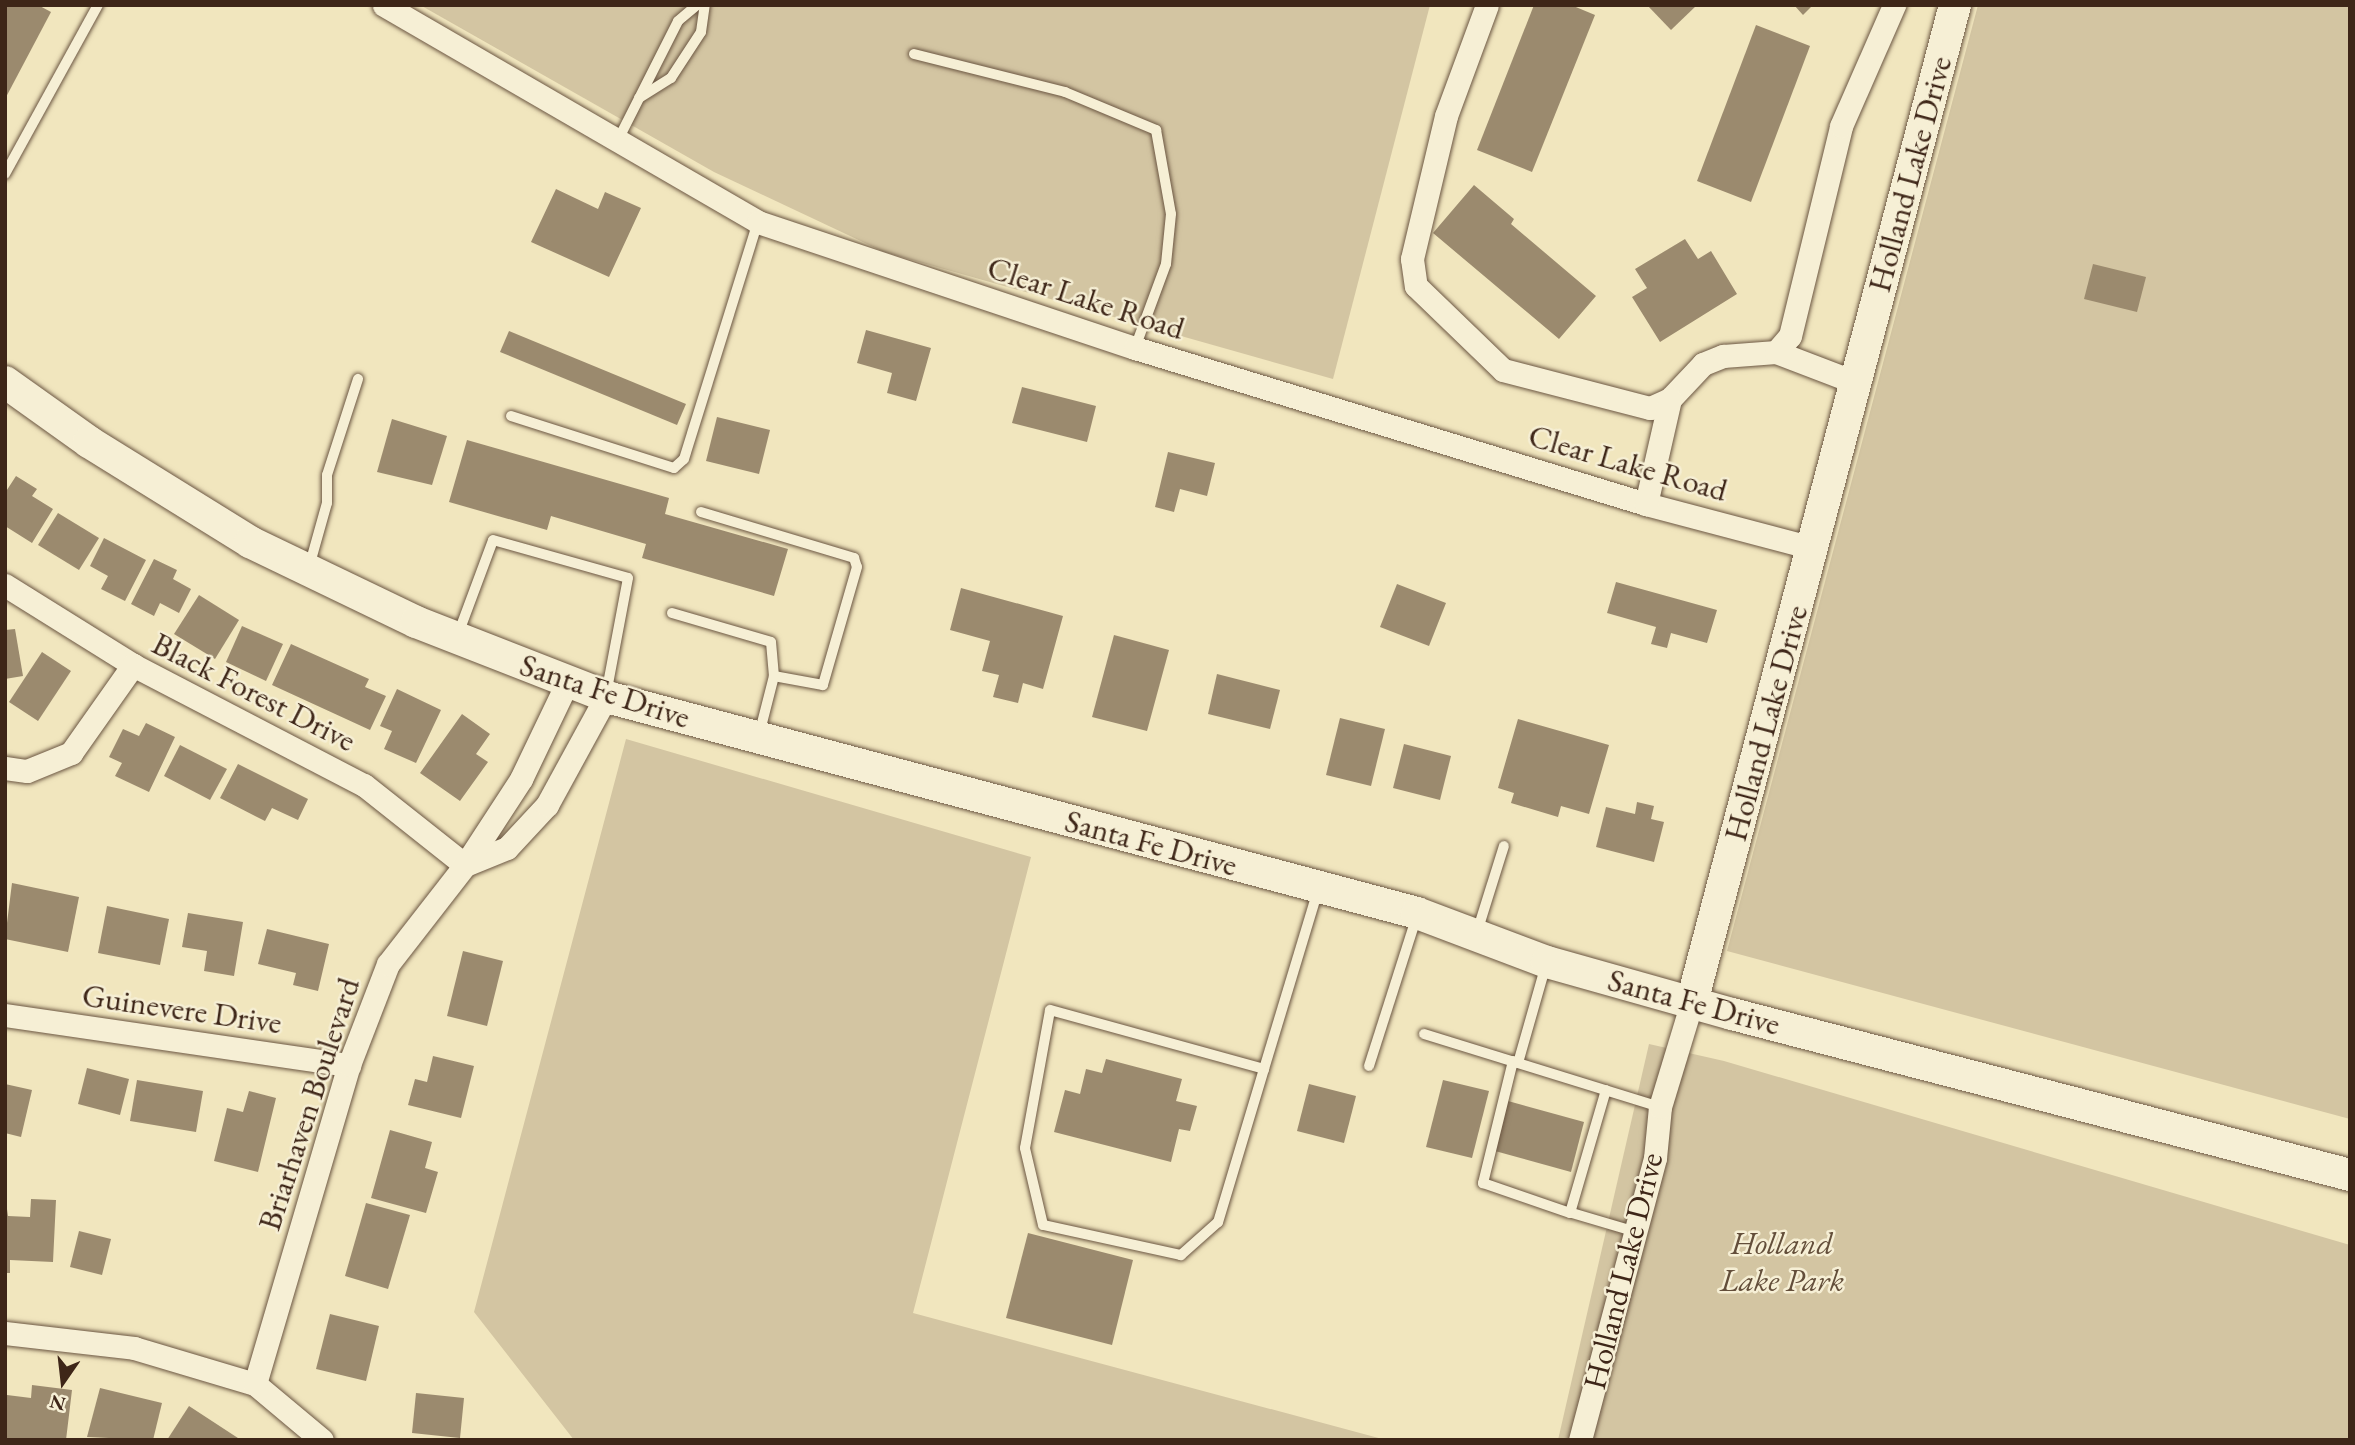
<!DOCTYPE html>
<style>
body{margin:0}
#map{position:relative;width:2355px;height:1445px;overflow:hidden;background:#f1e6be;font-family:"EB Garamond",serif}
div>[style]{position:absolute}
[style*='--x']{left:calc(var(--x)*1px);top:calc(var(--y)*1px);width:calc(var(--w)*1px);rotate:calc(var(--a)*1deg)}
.green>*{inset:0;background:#d3c5a2}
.building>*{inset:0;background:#9b8a6e}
.roads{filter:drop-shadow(0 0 2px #6b5642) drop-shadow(0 0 2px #6b5642)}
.lane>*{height:10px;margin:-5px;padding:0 5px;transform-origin:5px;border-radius:5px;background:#f6efd5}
.street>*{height:23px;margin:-11.5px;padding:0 11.5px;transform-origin:11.5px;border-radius:11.5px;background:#f6efd5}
.secondary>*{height:32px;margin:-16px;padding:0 16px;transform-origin:16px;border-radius:16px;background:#f6efd5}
span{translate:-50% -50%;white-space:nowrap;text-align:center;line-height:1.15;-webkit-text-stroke:5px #f6efd5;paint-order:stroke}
.street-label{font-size:32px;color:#3e2618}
.park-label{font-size:32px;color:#634e3a;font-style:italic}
.frame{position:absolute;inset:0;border:7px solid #3e2618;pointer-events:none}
.north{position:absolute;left:28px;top:1347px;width:70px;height:70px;-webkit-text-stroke:5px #f6efd5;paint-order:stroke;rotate:194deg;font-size:19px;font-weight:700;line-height:28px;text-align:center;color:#3e2618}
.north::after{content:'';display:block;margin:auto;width:24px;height:32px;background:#3e2618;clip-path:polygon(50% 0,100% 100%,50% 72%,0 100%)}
</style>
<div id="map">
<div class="green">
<i style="clip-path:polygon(420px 5px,1430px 5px,1333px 379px,884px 252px,714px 172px)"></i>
<i style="clip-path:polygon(1978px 5px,2350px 5px,2350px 1119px,1727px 951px)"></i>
<i style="clip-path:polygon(626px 739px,1031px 857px,913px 1313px,1386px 1440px,574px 1440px,474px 1312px)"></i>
<i style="clip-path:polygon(1649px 1044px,1724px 1061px,2350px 1245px,2350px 1440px,1558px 1440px)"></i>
</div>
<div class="building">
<i style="clip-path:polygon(5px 5px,38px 5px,51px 12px,5px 99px)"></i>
<i style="clip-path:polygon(1534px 5px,1571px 5px,1595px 15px,1532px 172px,1477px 150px)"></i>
<i style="clip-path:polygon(1647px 5px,1697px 5px,1671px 30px)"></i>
<i style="clip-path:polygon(1794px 5px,1813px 5px,1803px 15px)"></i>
<i style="clip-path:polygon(1756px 25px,1810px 46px,1751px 202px,1697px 181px)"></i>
<i style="clip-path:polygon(1474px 185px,1514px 219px,1511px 224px,1596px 296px,1559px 339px,1433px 233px)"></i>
<i style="clip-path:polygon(556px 189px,598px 209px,605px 192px,641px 208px,609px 277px,531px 242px)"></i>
<i style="clip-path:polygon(1685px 239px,1698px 259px,1711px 251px,1737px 294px,1660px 342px,1632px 297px,1647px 288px,1635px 269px)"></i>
<i style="clip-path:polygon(2093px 264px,2146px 277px,2137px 312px,2084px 299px)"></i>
<i style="clip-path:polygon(866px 330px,931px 348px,916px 401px,887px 393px,892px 373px,857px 363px)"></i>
<i style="clip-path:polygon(509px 331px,686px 404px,677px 425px,500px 352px)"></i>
<i style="clip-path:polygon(1022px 387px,1096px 406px,1087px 442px,1012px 423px)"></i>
<i style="clip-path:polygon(717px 417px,770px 430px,759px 474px,706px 461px)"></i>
<i style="clip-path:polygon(392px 419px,447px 436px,432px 485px,377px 472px)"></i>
<i style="clip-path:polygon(467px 440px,669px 498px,665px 514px,788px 549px,774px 596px,642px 558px,646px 544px,551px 516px,547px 530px,449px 502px)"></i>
<i style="clip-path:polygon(1168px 452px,1215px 463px,1207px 496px,1180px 489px,1174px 512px,1155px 507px)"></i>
<i style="clip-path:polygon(16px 476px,37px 489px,32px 496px,53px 509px,32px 543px,5px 526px,5px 493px)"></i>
<i style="clip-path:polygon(58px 513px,99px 538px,79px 570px,38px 545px)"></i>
<i style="clip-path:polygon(104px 538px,146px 560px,125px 601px,101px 589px,108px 576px,90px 566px)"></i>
<i style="clip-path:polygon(154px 559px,177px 570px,173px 579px,191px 589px,179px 613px,160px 603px,154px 616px,131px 604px)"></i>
<i style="clip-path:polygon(1616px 582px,1717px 610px,1707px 643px,1671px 633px,1667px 648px,1651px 644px,1656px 627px,1607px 613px)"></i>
<i style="clip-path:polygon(1397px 584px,1446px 603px,1429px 646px,1380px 627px)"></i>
<i style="clip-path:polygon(961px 588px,1063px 616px,1043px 689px,1023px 683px,1018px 703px,993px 697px,999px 675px,982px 671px,990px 641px,950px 630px)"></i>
<i style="clip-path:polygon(199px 595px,239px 620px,215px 659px,174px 634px)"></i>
<i style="clip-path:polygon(242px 626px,283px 644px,266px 681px,226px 662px)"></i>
<i style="clip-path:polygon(15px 629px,23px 676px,5px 679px,5px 630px)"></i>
<i style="clip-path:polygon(1114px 635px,1169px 650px,1147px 731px,1092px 717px)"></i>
<i style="clip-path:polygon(291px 644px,369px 679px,365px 687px,386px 696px,370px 730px,272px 685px)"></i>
<i style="clip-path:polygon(42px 652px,71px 671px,38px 721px,9px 702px)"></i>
<i style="clip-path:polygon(1217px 674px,1280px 690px,1270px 729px,1208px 714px)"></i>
<i style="clip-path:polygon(397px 689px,441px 710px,416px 763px,384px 749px,392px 731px,380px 726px)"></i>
<i style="clip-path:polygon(462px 714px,490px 734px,476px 754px,488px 762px,460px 801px,420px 773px)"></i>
<i style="clip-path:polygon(1340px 718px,1385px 729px,1371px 786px,1326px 775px)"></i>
<i style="clip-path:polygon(1518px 719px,1609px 745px,1589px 814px,1561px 806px,1558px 817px,1511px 803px,1514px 793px,1498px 788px)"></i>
<i style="clip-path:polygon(146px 723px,175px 737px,149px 792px,115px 776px,122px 763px,109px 757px,123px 729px,139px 736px)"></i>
<i style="clip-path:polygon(1404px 744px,1451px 756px,1440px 800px,1393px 788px)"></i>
<i style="clip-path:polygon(180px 745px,227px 769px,210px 800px,164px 776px)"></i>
<i style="clip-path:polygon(238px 764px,308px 799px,298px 820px,272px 808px,265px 821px,220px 798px)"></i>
<i style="clip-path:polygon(1637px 802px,1654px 806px,1651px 819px,1664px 822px,1654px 862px,1596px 847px,1606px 807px,1635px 814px)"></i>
<i style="clip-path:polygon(12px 883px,79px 897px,68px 952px,5px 939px)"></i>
<i style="clip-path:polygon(107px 906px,169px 919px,160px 965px,98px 953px)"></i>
<i style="clip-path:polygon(188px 913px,243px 922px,234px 976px,204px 971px,207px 951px,182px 947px)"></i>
<i style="clip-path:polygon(267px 929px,329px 944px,318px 991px,293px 985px,296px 973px,258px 964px)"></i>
<i style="clip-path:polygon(463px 951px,503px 961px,487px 1026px,447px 1016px)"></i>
<i style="clip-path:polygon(433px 1056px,474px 1066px,461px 1118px,408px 1105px,415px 1079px,427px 1082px)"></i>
<i style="clip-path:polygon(1106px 1059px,1182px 1079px,1176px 1101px,1197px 1106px,1190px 1131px,1179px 1129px,1171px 1162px,1054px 1132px,1065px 1090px,1080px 1094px,1086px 1069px,1102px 1073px)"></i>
<i style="clip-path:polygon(87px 1068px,129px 1079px,120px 1115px,78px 1104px)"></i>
<i style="clip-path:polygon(137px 1080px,203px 1091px,196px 1132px,130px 1121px)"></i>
<i style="clip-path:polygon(1443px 1080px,1489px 1091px,1472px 1158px,1426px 1147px)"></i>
<i style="clip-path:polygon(5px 1084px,32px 1090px,21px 1137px,5px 1133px)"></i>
<i style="clip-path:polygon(1309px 1084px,1356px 1096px,1344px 1143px,1297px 1131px)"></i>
<i style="clip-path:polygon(249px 1091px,276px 1098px,258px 1172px,214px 1161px,227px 1108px,243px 1112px)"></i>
<i style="clip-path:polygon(1508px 1101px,1584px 1122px,1571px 1172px,1495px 1151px)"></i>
<i style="clip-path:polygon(390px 1130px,432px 1142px,425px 1168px,438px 1172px,426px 1213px,371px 1198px)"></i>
<i style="clip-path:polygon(5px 1195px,8px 1216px,30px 1217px,31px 1199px,56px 1200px,53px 1262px,10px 1260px,10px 1273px,5px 1273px)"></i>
<i style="clip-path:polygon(366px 1203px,410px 1215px,388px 1289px,345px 1276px)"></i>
<i style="clip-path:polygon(79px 1231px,111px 1239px,102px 1275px,70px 1267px)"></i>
<i style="clip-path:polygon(1028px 1233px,1133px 1260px,1112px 1345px,1006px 1318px)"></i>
<i style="clip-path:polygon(330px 1314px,379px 1326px,366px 1381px,316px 1369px)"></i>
<i style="clip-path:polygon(32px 1385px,72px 1390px,66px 1440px,5px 1440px,7px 1395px,31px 1398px)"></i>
<i style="clip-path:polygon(100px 1388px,162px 1403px,153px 1440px,87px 1437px)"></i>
<i style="clip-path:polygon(416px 1393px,464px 1398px,460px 1438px,412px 1433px)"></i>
<i style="clip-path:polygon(189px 1406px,241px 1440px,167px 1440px)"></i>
</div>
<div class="roads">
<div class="lane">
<i style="--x:914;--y:54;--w:156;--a:14.1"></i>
<i style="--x:1065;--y:92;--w:99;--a:22.7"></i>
<i style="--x:1156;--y:130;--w:85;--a:79.9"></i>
<i style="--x:1171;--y:214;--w:50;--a:95.7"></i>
<i style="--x:1166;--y:264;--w:90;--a:110.3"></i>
<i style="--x:639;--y:98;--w:38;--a:-32"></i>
<i style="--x:671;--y:78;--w:55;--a:-56.9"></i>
<i style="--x:701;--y:32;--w:27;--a:-82"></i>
<i style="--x:618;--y:140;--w:133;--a:-63.2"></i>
<i style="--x:678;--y:21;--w:25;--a:-40"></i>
<i style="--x:5;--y:174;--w:193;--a:-61.2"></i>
<i style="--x:511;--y:416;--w:171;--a:17.7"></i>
<i style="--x:674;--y:468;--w:13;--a:-42"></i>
<i style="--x:684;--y:459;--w:248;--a:-72.7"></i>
<i style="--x:701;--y:512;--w:160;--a:16.7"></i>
<i style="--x:854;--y:558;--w:9;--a:72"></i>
<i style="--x:857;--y:567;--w:123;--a:106.1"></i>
<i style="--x:823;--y:685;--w:50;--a:-169.6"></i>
<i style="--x:774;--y:676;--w:61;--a:104.3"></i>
<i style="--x:309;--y:567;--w:66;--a:-74.3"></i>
<i style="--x:327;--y:503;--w:28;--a:-90"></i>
<i style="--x:327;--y:475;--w:101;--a:-72.1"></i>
<i style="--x:672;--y:613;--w:103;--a:16.3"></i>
<i style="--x:771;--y:642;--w:34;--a:85"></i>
<i style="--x:457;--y:637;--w:103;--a:-69.6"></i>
<i style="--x:493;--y:540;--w:140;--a:15.7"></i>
<i style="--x:628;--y:578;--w:118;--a:100.7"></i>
<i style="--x:1477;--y:932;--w:90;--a:-72.6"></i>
<i style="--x:1424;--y:1034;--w:247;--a:17.2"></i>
<i style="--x:1513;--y:1061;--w:126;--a:103.8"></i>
<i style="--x:1483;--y:1183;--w:92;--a:19"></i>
<i style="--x:1570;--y:1213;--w:128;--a:-73.7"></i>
<i style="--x:1518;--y:1063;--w:102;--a:-74.1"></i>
<i style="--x:1369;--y:1066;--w:157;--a:-72.3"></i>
<i style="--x:1264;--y:1069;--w:160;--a:106.7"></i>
<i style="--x:1218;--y:1222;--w:50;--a:138.3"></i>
<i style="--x:1181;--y:1255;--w:141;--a:-167.7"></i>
<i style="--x:1043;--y:1225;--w:79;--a:-103.2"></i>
<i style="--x:1025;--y:1148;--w:140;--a:-79.7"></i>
<i style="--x:1050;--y:1010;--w:222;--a:15.4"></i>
<i style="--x:1264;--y:1069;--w:187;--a:-73.2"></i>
<i style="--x:1572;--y:1213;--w:67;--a:16.5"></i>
</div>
<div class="street">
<i style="--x:384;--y:5;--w:432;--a:30.1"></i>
<i style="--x:758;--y:222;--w:397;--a:18.5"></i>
<i style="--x:1135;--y:348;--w:534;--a:16.98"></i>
<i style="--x:1646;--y:504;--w:172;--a:14.8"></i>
<i style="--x:1487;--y:5;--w:118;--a:110.3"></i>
<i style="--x:1446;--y:116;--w:147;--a:103.4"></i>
<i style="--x:1412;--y:259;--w:27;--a:82"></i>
<i style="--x:1416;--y:286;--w:121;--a:44"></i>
<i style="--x:1503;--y:370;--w:152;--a:14.5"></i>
<i style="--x:1650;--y:408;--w:22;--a:-24"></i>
<i style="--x:1670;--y:399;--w:48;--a:-46.7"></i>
<i style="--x:1703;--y:364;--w:22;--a:-22"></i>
<i style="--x:1723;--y:356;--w:53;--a:-4.3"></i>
<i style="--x:1776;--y:352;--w:21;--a:-49"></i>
<i style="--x:1790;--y:336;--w:216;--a:-76.3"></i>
<i style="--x:1841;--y:126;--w:132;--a:-66.3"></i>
<i style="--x:1776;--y:352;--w:84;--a:21"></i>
<i style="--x:1646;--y:504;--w:108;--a:-77.1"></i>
<i style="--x:5;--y:585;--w:151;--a:32"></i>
<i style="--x:133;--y:665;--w:260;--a:27.5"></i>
<i style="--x:364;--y:785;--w:129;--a:38.4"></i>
<i style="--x:5;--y:768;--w:22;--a:8"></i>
<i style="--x:27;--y:771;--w:48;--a:-22.2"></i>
<i style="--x:71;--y:753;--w:108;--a:-54.8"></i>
<i style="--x:465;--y:865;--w:45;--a:-22"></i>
<i style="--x:507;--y:848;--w:59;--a:-47.1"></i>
<i style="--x:547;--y:805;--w:123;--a:-61.4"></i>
<i style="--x:5;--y:1015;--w:348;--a:8.3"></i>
<i style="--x:5;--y:1333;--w:130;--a:6.6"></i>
<i style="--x:134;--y:1348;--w:126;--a:16.6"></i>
<i style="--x:255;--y:1384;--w:87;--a:39.9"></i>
<i style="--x:255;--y:1384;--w:333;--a:-73.6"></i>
<i style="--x:349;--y:1065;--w:108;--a:-68.9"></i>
<i style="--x:388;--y:964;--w:125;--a:-52.1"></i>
<i style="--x:465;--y:865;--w:103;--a:-56.9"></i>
<i style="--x:521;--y:779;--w:106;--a:-64.4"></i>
<i style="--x:1580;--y:1440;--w:292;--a:-75.1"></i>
<i style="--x:1655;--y:1158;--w:51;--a:-84.4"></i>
<i style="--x:1660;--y:1107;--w:110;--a:-73.1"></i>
</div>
<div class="secondary">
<i style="--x:5;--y:382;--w:103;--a:35.5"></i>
<i style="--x:89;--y:442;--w:190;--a:31.8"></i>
<i style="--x:250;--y:542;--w:184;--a:25.7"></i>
<i style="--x:416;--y:622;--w:212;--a:21.3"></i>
<i style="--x:614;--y:699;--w:831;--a:14.92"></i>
<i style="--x:1417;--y:913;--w:139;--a:20.7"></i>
<i style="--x:1547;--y:962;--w:192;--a:15.7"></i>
<i style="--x:1732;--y:1014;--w:639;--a:14.6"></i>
<i style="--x:1692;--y:1002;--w:1031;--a:-75.22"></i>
</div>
</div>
<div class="street-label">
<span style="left:1910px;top:174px;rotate:-75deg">Holland Lake Drive</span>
<span style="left:1086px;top:298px;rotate:18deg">Clear Lake Road</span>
<span style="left:1628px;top:463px;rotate:16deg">Clear Lake Road</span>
<span style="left:605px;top:691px;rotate:18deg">Santa Fe Drive</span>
<span style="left:254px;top:692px;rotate:27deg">Black Forest Drive</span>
<span style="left:1766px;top:723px;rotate:-75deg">Holland Lake Drive</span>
<span style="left:1151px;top:843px;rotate:15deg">Santa Fe Drive</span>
<span style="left:1694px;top:1002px;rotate:15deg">Santa Fe Drive</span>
<span style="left:182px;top:1009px;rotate:8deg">Guinevere Drive</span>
<span style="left:309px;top:1104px;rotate:-72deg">Briarhaven Boulevard</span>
<span style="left:1623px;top:1271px;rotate:-76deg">Holland Lake Drive</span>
</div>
<div class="park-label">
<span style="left:1782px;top:1262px">Holland<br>Lake Park</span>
</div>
<div class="frame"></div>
<div class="north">N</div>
</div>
